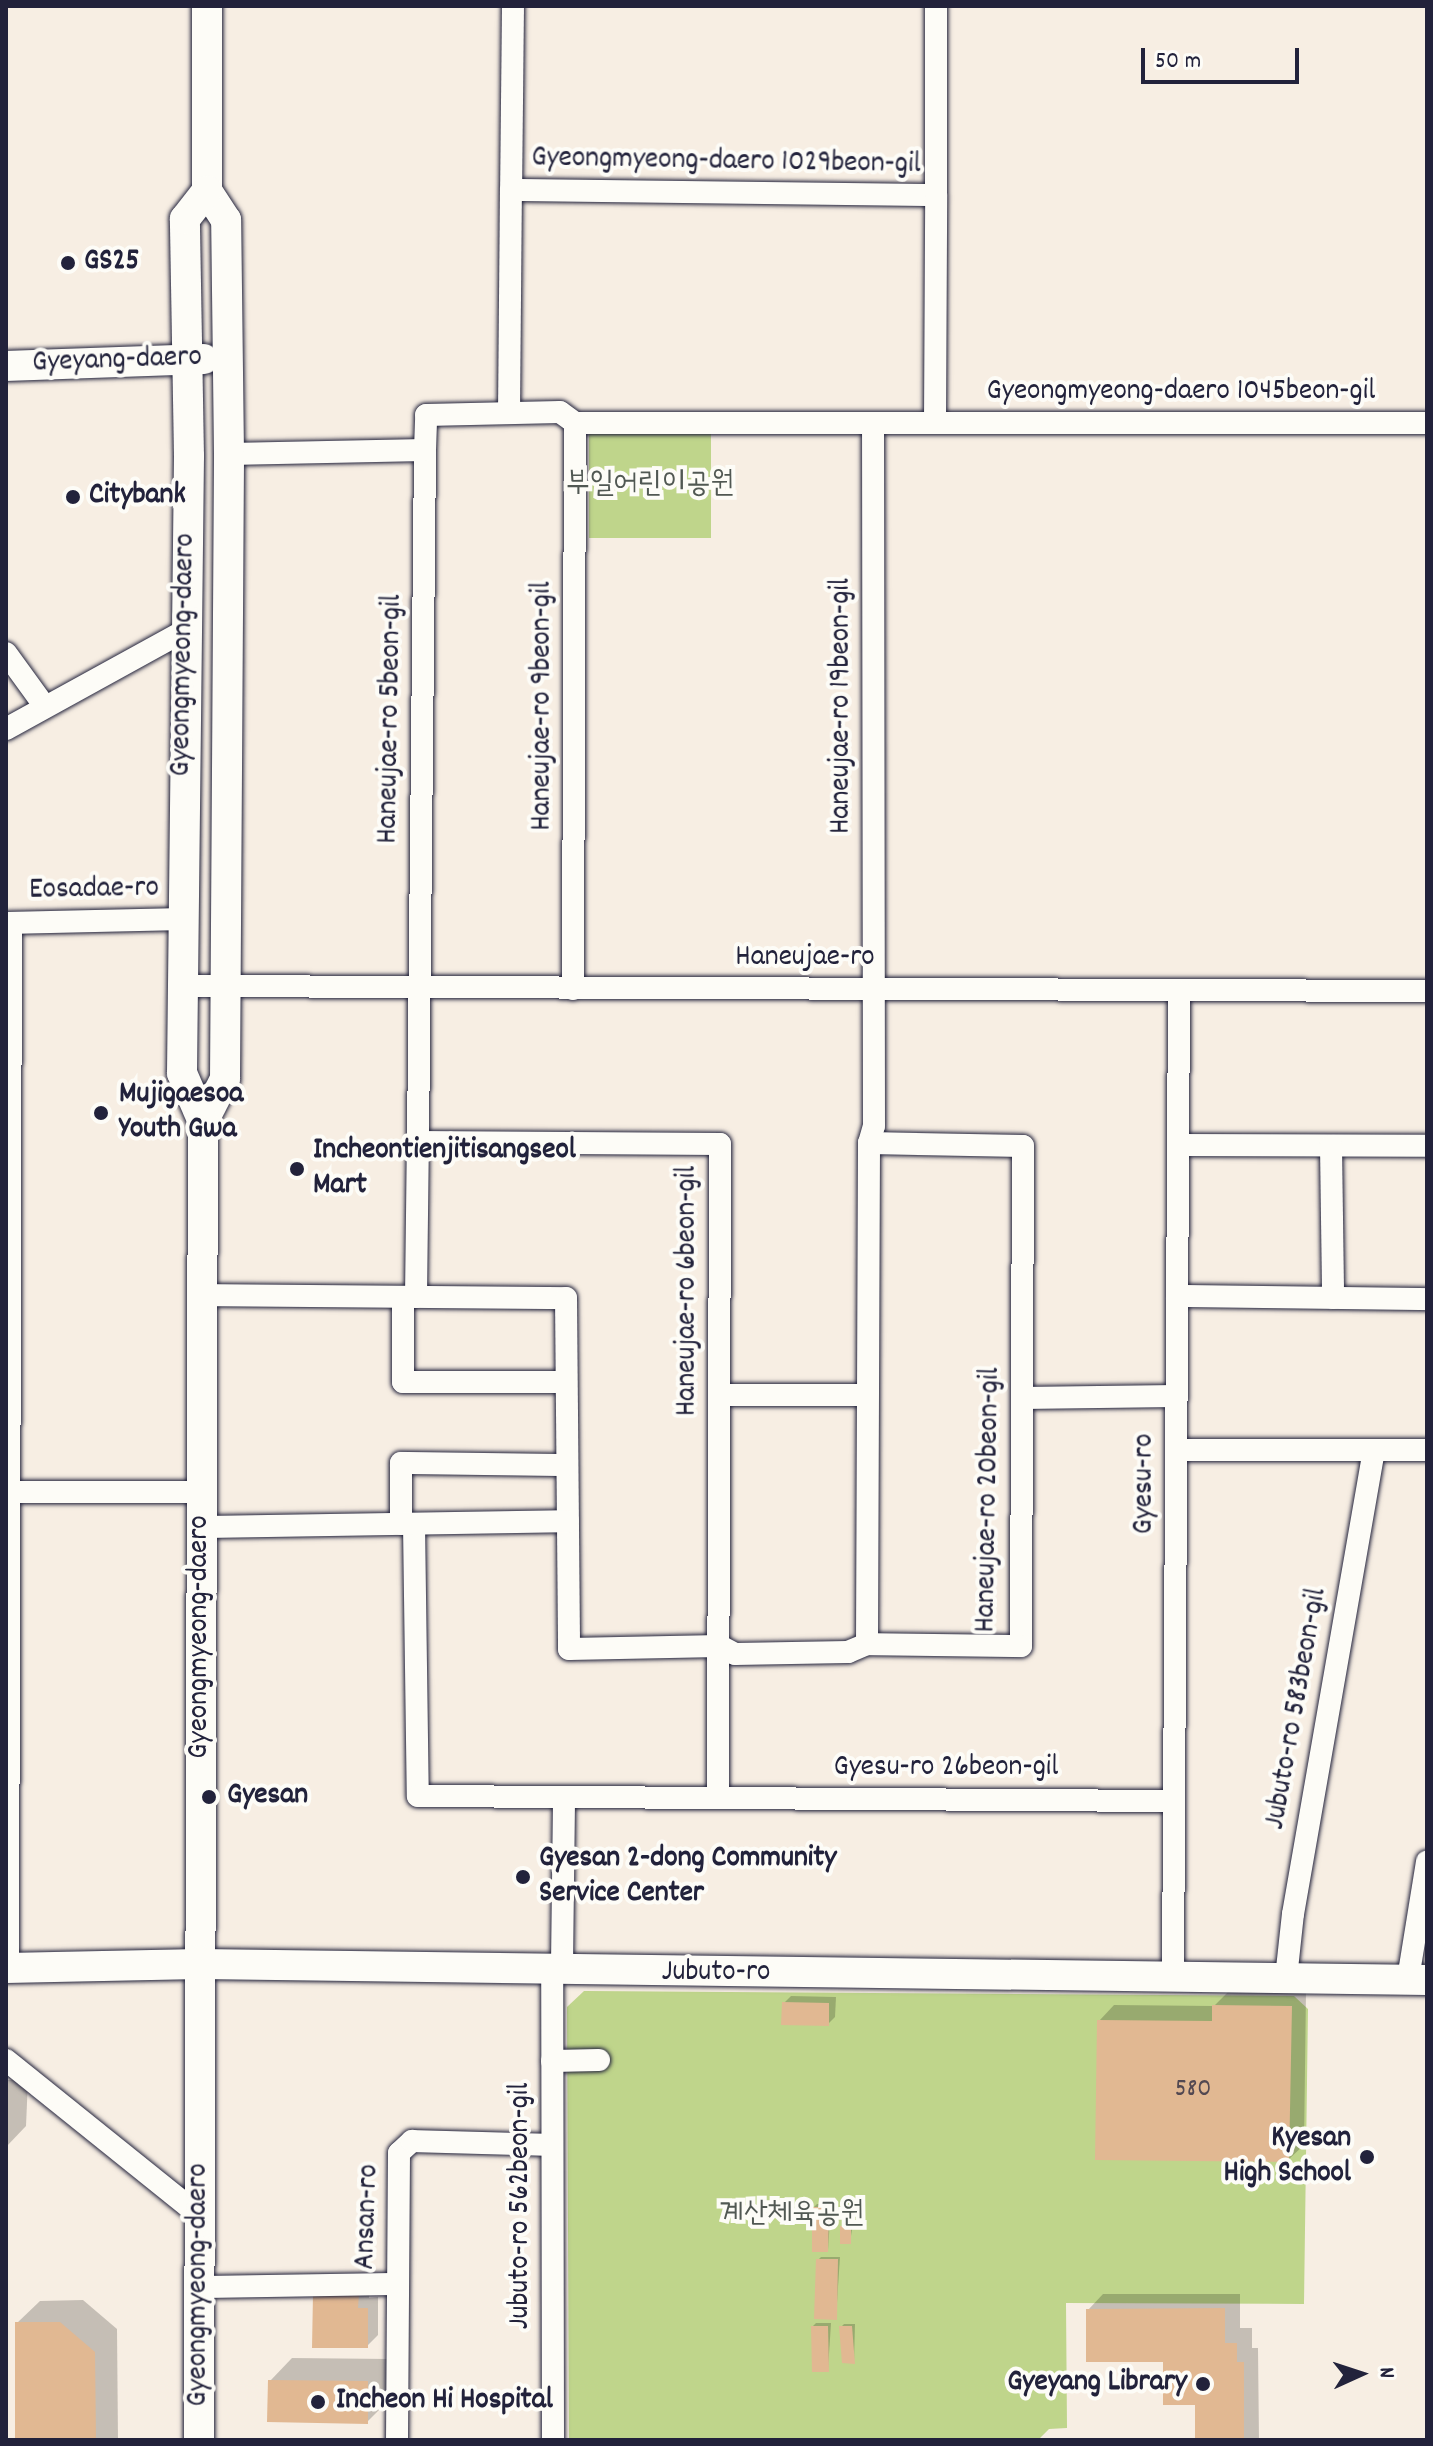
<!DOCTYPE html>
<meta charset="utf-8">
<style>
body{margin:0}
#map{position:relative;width:1433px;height:2446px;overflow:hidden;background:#f7eee3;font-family:Dekko,"Poor Story",sans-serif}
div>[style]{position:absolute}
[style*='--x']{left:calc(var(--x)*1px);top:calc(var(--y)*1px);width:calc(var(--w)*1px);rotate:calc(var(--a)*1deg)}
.green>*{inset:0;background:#bfd58b}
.shadow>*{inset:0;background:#0003}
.building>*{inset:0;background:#e1b892}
.roads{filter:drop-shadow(0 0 2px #22223b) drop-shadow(0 0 2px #22223b)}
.street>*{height:22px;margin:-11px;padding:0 11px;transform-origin:11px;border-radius:11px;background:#fdfcf7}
.secondary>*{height:30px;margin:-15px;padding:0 15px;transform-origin:15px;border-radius:15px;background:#fdfcf7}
.dots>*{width:22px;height:22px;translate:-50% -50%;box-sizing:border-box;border:4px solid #fdfcf7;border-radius:50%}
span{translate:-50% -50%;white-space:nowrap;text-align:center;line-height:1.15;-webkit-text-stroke:8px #fdfcf7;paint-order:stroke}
.number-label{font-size:26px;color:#524851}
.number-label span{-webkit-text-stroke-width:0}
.street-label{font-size:30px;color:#22223b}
.poi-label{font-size:30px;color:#22223b;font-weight:700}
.left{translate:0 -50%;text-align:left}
.right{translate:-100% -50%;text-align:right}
.park-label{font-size:30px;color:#515853}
.frame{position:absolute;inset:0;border:8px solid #22223b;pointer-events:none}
.north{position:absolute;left:1321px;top:2334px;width:80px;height:80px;-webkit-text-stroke:6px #fdfcf7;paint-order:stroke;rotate:87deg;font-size:22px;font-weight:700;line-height:32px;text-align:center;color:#22223b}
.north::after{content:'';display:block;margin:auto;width:28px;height:36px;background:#22223b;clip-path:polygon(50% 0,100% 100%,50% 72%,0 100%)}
.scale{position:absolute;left:1141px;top:48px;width:158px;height:36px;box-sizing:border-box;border:4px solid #22223b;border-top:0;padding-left:10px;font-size:24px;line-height:28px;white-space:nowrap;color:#22223b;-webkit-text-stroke:6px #fdfcf7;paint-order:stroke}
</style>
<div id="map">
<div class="green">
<i style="clip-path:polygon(589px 434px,711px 434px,711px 538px,589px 538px)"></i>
<i style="clip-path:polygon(584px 1991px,1294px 1996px,1308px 2009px,1304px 2304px,1066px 2303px,1067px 2428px,1049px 2429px,1038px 2440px,569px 2440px,567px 2007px)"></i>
</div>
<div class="shadow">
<i style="clip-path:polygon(1229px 1991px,1306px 1992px,1304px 2145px,1288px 2160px,1099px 2021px,1114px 2005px,1214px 2006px)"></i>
<i style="clip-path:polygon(791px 1996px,836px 1997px,835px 2017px,828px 2024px,784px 2003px)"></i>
<i style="clip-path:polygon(6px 2080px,28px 2080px,26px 2126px,6px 2147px)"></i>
<i style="clip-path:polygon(817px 2204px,831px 2204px,828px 2250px,814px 2207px)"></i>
<i style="clip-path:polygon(845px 2224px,853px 2224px,850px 2242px,842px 2227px)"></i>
<i style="clip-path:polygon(821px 2257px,840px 2257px,836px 2318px,818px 2260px)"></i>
<i style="clip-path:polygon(370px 2284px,369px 2298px,378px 2297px,378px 2335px,367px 2346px,315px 2295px)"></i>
<i style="clip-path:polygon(1103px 2294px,1240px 2294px,1240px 2328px,1252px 2328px,1252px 2348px,1258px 2348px,1259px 2440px,1197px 2440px,1197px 2403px,1165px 2360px,1088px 2310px)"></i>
<i style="clip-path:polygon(83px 2300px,117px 2329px,118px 2440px,17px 2440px,17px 2323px,40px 2301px)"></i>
<i style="clip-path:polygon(816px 2323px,831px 2323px,828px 2370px,813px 2326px)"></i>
<i style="clip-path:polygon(844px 2324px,855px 2324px,854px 2362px,841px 2327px)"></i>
<i style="clip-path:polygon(292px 2358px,390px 2359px,390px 2399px,367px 2422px,270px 2381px)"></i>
<i style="clip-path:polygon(1048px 2375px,1051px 2379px,1039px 2387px,1036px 2383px)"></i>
</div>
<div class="building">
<i style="clip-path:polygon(782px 2002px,829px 2003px,829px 2026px,781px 2025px)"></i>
<i style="clip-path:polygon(1212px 2005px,1292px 2006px,1289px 2162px,1095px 2160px,1097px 2020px,1212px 2021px)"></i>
<i style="clip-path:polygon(812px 2207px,829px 2207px,828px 2252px,812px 2252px)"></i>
<i style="clip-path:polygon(840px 2226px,851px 2226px,851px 2244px,840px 2244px)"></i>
<i style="clip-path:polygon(816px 2259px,838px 2259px,837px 2320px,814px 2319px)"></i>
<i style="clip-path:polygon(313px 2294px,359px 2294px,358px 2308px,368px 2308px,368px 2348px,312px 2348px)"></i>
<i style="clip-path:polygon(1225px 2308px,1225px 2343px,1237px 2343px,1237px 2362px,1244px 2362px,1244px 2440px,1195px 2440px,1195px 2405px,1163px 2405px,1163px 2362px,1086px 2362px,1086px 2309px)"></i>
<i style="clip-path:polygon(15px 2322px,60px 2322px,95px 2352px,96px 2440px,15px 2440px)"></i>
<i style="clip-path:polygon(811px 2326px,828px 2326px,829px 2372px,812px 2372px)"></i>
<i style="clip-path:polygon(839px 2326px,852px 2326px,855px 2364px,842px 2363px)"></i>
<i style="clip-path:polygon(1039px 2376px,1049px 2384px,1044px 2389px,1034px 2382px)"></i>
<i style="clip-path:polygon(268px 2380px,368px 2381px,368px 2424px,267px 2422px)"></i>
</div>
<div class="roads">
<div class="street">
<i style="--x:513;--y:6;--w:184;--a:90.6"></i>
<i style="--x:511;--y:190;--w:425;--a:0.7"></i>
<i style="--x:936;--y:195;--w:189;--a:-90"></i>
<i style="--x:509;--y:413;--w:223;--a:-89.5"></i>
<i style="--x:935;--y:423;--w:228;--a:-89.7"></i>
<i style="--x:425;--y:450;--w:692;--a:90.58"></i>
<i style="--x:418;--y:1142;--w:302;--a:0.4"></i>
<i style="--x:720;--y:1144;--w:653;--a:90.18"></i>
<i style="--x:229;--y:454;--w:196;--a:-1.2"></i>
<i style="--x:425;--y:450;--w:35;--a:-88"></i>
<i style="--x:426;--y:415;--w:134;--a:-1.3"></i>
<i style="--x:560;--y:412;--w:19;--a:36"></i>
<i style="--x:575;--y:423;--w:852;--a:0"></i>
<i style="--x:6;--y:653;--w:63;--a:54"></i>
<i style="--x:6;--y:729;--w:203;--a:-28.8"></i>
<i style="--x:6;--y:923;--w:178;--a:-1.3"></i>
<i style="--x:184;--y:986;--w:1243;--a:0.23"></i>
<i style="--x:573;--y:989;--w:566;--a:-89.8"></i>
<i style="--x:869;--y:1143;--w:154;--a:1.1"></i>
<i style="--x:1023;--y:1146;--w:500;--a:90.23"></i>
<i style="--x:1021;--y:1646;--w:154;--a:-179.3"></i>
<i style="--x:867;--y:1644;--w:501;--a:-89.77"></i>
<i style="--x:869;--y:1143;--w:18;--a:-74"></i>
<i style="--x:874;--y:1126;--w:703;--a:-90.08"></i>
<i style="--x:1178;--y:1145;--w:249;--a:0.2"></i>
<i style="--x:1331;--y:1146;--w:152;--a:89.2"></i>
<i style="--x:202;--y:1295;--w:364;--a:0.5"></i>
<i style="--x:566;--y:1298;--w:351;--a:89.5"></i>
<i style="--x:569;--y:1649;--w:151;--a:-1.1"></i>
<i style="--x:720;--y:1646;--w:17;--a:28"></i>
<i style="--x:735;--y:1654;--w:113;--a:-1"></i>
<i style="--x:848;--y:1652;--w:21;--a:-23"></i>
<i style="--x:1177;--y:1296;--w:250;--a:0.7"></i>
<i style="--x:403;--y:1297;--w:85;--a:90"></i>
<i style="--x:403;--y:1382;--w:163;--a:0"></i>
<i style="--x:416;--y:1297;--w:155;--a:-89.3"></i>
<i style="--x:719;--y:1395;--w:148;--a:0"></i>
<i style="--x:1022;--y:1398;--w:154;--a:-0.7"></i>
<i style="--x:1176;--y:1450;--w:251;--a:0"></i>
<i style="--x:6;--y:1492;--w:196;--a:0"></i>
<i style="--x:401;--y:1524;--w:61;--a:-90"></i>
<i style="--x:401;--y:1463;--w:166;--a:0.7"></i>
<i style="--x:414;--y:1524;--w:272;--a:89.2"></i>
<i style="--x:418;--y:1796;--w:756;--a:0.38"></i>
<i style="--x:201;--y:1527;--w:367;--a:-0.9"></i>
<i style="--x:8;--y:1968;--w:1045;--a:-89.84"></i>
<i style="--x:1173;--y:1977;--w:986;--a:-89.65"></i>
<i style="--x:1286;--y:1978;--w:64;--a:-83.8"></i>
<i style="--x:1293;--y:1914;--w:471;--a:-80.1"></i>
<i style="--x:1408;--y:1979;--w:119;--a:-80.8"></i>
<i style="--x:6;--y:2060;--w:249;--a:38.8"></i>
<i style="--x:552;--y:2061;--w:47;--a:-1.2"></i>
<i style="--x:200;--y:2287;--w:197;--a:-0.9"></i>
<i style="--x:397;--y:2440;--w:287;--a:-89.6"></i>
<i style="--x:399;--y:2153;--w:18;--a:-43"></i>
<i style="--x:412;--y:2141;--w:140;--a:1.6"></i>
<i style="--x:553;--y:2440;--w:461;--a:-90.1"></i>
<i style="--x:552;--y:1979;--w:17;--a:-54"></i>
<i style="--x:562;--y:1965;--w:168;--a:-89.3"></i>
</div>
<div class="secondary">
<i style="--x:6;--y:366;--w:198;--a:-2"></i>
<i style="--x:203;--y:1122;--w:48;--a:-62.9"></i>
<i style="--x:225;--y:1079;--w:625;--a:-89.63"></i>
<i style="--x:229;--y:454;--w:234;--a:-90.7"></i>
<i style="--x:226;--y:220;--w:35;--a:-123"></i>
<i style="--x:207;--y:191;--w:185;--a:-90"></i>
<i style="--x:6;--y:1968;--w:194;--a:-1.2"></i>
<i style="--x:200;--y:1964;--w:1227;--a:0.75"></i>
<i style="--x:199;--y:2440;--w:1318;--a:-89.83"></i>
<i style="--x:203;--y:1122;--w:53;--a:-113.2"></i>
<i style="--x:182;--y:1073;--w:617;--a:-89.35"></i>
<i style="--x:189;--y:456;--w:237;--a:-91"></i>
<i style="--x:185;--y:219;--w:36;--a:-52"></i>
</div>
</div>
<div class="dots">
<i style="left:68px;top:263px;background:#22223b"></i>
<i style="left:73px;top:497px;background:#22223b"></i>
<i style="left:101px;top:1113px;background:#22223b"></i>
<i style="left:297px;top:1169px;background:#22223b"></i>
<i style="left:209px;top:1797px;background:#22223b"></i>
<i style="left:523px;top:1877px;background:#22223b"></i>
<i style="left:1367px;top:2157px;background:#22223b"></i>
<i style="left:1203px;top:2384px;background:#22223b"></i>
<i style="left:318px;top:2402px;background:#22223b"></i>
</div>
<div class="number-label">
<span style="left:1193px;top:2090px">580</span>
</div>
<div class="street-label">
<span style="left:726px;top:163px;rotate:1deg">Gyeongmyeong-daero 1029beon-gil</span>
<span style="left:117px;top:362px;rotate:-2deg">Gyeyang-daero</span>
<span style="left:1181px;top:393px">Gyeongmyeong-daero 1045beon-gil</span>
<span style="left:185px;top:655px;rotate:-89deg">Gyeongmyeong-daero</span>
<span style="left:544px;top:706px;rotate:-90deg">Haneujae-ro 9beon-gil</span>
<span style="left:843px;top:706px;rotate:-90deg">Haneujae-ro 19beon-gil</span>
<span style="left:392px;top:719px;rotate:-89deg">Haneujae-ro 5beon-gil</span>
<span style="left:94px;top:891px;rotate:-1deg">Eosadae-ro</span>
<span style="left:805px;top:959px">Haneujae-ro</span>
<span style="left:689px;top:1291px;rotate:-90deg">Haneujae-ro 6beon-gil</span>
<span style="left:1146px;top:1484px;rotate:-90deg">Gyesu-ro</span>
<span style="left:990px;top:1500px;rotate:-89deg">Haneujae-ro 20beon-gil</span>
<span style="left:201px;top:1637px;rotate:-90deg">Gyeongmyeong-daero</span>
<span style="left:1298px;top:1709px;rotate:-80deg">Jubuto-ro 583beon-gil</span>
<span style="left:946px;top:1769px">Gyesu-ro 26beon-gil</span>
<span style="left:716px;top:1974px">Jubuto-ro</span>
<span style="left:522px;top:2206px;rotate:-90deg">Jubuto-ro 562beon-gil</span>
<span style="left:369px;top:2217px;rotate:-88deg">Ansan-ro</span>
<span style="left:200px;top:2285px;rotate:-90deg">Gyeongmyeong-daero</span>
</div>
<div class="poi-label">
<span class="left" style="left:84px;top:263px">GS25</span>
<span class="left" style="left:89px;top:497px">Citybank</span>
<span class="left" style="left:119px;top:1113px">Mujigaesoa<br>Youth Gwa</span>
<span class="left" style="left:313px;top:1169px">Incheontienjitisangseol<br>Mart</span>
<span class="left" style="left:227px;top:1797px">Gyesan</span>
<span class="left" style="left:539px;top:1877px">Gyesan 2-dong Community<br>Service Center</span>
<span class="right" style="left:1351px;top:2157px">Kyesan<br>High School</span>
<span class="right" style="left:1187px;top:2384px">Gyeyang Library</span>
<span class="left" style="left:336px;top:2402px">Incheon Hi Hospital</span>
</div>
<div class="park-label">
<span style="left:650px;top:486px">부일어린이공원</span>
<span style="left:792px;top:2216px">계산체육공원</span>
</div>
<div class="frame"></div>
<div class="north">N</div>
<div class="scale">50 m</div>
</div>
